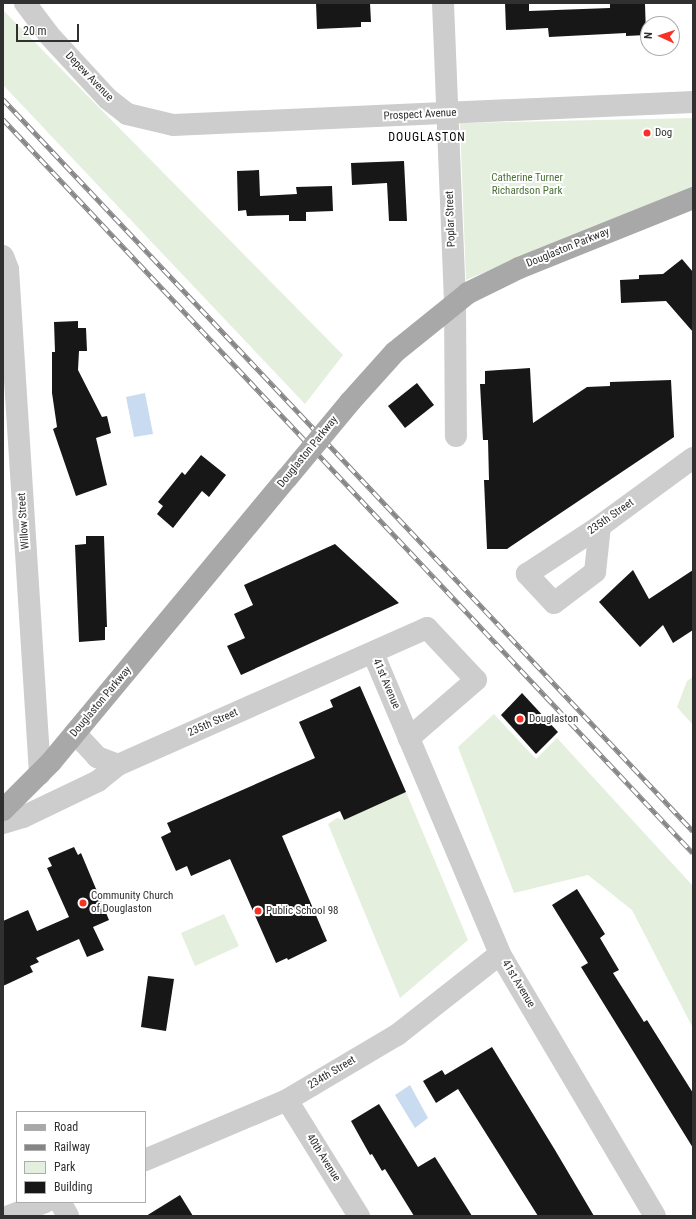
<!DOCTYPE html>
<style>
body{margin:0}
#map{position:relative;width:696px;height:1219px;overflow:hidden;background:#fff;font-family:"Roboto Condensed",sans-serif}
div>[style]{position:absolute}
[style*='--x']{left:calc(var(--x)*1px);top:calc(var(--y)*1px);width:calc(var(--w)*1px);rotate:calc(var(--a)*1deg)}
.green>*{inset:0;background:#e4efdd}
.water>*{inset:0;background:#c8dbf0}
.building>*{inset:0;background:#171717}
.minor>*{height:22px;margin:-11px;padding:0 11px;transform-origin:11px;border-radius:11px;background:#cdcdcd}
.major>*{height:22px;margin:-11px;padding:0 11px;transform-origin:11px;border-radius:11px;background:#a8a8a8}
.rail>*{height:4.5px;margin-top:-2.25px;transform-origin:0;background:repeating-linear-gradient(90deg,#fff 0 9px,#858585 0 18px);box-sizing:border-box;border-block:1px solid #858585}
.major-bridge>*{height:22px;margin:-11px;padding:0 11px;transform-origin:11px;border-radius:11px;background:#a8a8a8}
.dots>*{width:11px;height:11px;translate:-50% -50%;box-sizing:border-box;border:2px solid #fff;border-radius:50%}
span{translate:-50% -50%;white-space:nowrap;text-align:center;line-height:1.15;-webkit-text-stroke:4px #fff;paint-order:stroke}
.street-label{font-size:11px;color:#303030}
.poi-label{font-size:11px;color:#303030}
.left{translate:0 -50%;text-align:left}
.park-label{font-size:11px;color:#4b7138}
.neighbourhood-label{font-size:12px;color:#000;letter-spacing:1px}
.frame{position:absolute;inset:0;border:4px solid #303030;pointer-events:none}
.legend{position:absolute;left:16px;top:1111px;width:130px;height:92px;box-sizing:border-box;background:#fff;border:1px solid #acacac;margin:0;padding:5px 7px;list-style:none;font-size:12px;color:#303030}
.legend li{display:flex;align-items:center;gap:8px;height:20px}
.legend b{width:20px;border:1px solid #acacac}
.north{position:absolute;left:640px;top:16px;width:40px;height:40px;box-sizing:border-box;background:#fff;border:1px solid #acacac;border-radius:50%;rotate:273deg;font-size:11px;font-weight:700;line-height:16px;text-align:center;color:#303030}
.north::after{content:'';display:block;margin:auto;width:14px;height:18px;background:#f73123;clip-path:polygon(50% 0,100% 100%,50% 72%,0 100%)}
.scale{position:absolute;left:16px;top:24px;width:63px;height:18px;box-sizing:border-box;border:2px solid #303030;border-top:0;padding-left:5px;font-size:12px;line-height:14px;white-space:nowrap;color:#303030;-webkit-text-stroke:3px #fff;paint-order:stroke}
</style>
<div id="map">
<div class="green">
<i style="clip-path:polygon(3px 10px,343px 355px,305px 404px,3px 85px)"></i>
<i style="clip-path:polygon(693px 118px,693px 186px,466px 280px,460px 123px)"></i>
<i style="clip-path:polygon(693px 677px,693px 725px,677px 707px,687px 681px)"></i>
<i style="clip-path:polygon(494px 714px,536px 759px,557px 738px,693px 886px,693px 1028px,632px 910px,588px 875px,514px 893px,458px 747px)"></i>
<i style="clip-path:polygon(406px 792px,468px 940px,400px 998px,328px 824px,337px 818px,344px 820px)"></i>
<i style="clip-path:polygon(224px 914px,239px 946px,195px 966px,181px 933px)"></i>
</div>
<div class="water">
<i style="clip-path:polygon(145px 393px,153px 434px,134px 437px,126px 397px)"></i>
<i style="clip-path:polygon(410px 1085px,428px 1118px,415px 1128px,395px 1095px)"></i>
</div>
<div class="building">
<i style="clip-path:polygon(316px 3px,370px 3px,371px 22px,361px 22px,361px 27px,317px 29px)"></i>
<i style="clip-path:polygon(505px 3px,529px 3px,529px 11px,610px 8px,610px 3px,645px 4px,646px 35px,626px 36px,626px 33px,549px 37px,548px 28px,506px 30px)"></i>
<i style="clip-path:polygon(404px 161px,407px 221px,389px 221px,387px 183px,352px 185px,351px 163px)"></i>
<i style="clip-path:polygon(259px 170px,260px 196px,297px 194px,296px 187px,332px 186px,333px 211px,306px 212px,306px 221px,289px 221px,289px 215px,247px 216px,246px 210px,238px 211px,237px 171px)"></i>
<i style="clip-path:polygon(682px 259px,693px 272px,693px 332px,666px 301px,621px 303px,620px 280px,639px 279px,639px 275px,663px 274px)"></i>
<i style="clip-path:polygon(78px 321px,78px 328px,86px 328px,87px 351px,79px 351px,78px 370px,102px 417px,107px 416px,111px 433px,96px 438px,107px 485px,76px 496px,53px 429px,57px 427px,52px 393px,52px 352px,55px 352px,54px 322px)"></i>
<i style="clip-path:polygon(530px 368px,533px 423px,587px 387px,610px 386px,610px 382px,671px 380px,674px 437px,507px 549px,487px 549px,484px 480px,489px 480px,488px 440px,483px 440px,480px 384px,485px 384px,485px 371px)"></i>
<i style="clip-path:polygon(417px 383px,434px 405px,405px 428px,388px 406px)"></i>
<i style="clip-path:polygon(201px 455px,226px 475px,209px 497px,202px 491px,173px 528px,157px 514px,163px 506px,158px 502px,182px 472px,185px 475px)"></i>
<i style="clip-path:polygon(86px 536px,104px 536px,107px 627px,105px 627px,105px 640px,79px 642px,75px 545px,86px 544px)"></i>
<i style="clip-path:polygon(335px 544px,399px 603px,241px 675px,227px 646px,245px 638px,234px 614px,253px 605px,244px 585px)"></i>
<i style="clip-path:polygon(633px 570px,649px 599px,693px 570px,693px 630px,673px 643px,663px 625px,640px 647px,599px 602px)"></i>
<i style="clip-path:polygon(360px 686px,406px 792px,344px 820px,340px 811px,282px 836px,327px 941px,288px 960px,287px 958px,276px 963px,230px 859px,191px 876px,187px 866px,176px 871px,161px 837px,171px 832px,167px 823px,315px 758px,299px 722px,333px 707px,330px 700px)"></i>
<i style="clip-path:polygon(522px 693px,558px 732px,536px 754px,501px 715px)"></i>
<i style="clip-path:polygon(74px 847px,78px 855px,81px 853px,109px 920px,93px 927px,104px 950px,87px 957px,79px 939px,36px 958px,39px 962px,30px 966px,33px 972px,3px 986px,3px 921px,28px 910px,37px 931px,69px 917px,47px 868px,52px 866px,48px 858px)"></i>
<i style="clip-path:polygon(577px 889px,605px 934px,600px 938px,619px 970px,613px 973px,644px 1022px,647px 1020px,693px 1093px,693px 1148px,581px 967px,588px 963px,552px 905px)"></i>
<i style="clip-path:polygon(148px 976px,174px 979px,166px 1031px,141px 1027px)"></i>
<i style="clip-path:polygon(492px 1047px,555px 1150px,594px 1216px,538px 1216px,458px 1089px,436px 1103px,423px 1081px,442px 1070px,445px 1075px)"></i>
<i style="clip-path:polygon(379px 1104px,418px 1167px,435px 1157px,472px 1216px,414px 1216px,385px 1169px,382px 1171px,372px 1154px,370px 1155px,351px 1121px)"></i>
<i style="clip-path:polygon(180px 1195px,193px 1216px,146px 1216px)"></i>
</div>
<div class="minor">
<i style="--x:25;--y:3;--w:39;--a:53"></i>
<i style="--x:48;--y:34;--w:88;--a:47.3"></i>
<i style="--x:108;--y:99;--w:24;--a:38"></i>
<i style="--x:127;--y:114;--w:47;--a:13.4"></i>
<i style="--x:173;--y:125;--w:521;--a:-2.53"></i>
<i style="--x:443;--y:3;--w:302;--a:87.7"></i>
<i style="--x:455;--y:305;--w:131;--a:89.6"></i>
<i style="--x:3;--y:256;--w:14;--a:69"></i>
<i style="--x:8;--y:269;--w:506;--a:86.37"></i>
<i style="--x:600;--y:526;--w:46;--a:96.2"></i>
<i style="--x:595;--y:572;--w:51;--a:142.9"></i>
<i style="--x:554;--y:603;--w:40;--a:-133"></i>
<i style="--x:527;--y:574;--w:87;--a:-33.3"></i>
<i style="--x:600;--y:526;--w:115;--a:-36.2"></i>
<i style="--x:373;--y:653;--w:327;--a:67.1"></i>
<i style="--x:500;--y:954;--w:304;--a:59.4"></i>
<i style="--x:75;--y:733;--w:33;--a:47"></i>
<i style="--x:97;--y:757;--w:22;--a:21"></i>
<i style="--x:3;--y:823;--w:21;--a:-17"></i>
<i style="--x:23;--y:817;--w:83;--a:-25.6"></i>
<i style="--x:98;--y:781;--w:26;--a:-39"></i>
<i style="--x:118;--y:765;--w:338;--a:-23.9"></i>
<i style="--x:427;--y:628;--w:71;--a:46.7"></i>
<i style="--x:476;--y:680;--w:89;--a:139.1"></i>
<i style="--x:287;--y:1100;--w:137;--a:58.2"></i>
<i style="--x:145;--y:1160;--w:154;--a:-22.9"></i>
<i style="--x:287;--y:1100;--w:128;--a:-30.6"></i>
<i style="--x:397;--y:1035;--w:131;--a:-38.2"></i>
<i style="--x:60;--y:1202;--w:16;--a:60"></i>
<i style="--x:9;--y:1216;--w:39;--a:-21"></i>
</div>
<div class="major">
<i style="--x:350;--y:402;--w:67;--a:-48"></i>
<i style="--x:395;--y:352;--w:94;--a:-38.9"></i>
<i style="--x:468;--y:293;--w:57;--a:-26.1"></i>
<i style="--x:519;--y:268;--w:188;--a:-21.9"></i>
<i style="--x:3;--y:810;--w:68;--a:-45"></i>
<i style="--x:51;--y:762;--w:369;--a:-50.3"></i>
</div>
<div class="rail">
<i style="--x:3;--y:99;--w:1006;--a:46.69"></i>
<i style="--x:3;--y:119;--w:1007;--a:46.77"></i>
</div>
<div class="major-bridge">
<i style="--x:287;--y:478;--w:99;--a:-50.3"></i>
</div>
<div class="dots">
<i style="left:647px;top:133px;background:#f73123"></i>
<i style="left:520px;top:719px;background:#f73123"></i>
<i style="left:83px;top:903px;background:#f73123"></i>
<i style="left:258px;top:911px;background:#f73123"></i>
</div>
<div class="street-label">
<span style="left:89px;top:77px;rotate:46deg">Depew Avenue</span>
<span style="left:420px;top:115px;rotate:-3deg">Prospect Avenue</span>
<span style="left:451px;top:219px;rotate:-92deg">Poplar Street</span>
<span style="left:568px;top:248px;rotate:-22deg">Douglaston Parkway</span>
<span style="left:308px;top:452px;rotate:-51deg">Douglaston Parkway</span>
<span style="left:611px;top:517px;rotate:-35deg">235th Street</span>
<span style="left:24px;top:521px;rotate:-94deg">Willow Street</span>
<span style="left:386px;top:684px;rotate:67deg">41st Avenue</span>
<span style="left:101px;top:702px;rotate:-50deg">Douglaston Parkway</span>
<span style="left:213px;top:723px;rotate:-24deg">235th Street</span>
<span style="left:518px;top:984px;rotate:59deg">41st Avenue</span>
<span style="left:332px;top:1073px;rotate:-31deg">234th Street</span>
<span style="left:323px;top:1158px;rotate:58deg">40th Avenue</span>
</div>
<div class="poi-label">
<span class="left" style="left:655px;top:133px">Dog</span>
<span class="left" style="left:529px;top:719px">Douglaston</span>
<span class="left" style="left:91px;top:903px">Community Church<br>of Douglaston</span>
<span class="left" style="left:266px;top:911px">Public School 98</span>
</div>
<div class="park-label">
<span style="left:527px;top:185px">Catherine Turner<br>Richardson Park</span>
</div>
<div class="neighbourhood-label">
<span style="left:427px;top:138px">DOUGLASTON</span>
</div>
<div class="frame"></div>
<ul class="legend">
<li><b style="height:5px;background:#a8a8a8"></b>Road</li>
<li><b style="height:5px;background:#858585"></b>Railway</li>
<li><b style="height:11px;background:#e4efdd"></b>Park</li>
<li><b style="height:11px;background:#171717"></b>Building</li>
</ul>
<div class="north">N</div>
<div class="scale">20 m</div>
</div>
